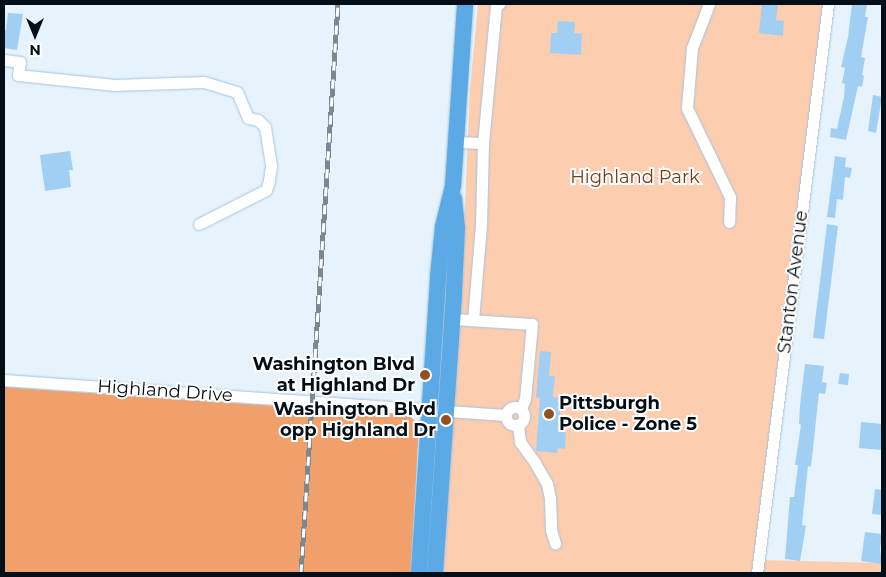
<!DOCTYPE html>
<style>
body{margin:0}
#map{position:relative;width:886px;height:577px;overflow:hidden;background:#e6f3fd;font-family:Montserrat,sans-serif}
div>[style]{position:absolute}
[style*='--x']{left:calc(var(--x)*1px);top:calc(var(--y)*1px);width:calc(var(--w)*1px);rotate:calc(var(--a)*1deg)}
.green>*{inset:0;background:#fdcdb0}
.forest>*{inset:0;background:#f1a06b}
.building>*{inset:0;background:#a1cff4}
.roads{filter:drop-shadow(0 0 1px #a5c4dd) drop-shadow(0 0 1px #a5c4dd)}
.minor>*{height:11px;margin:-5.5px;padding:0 5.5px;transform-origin:5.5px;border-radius:5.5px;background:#fff}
.minor>.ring{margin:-5.5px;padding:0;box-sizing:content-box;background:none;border:11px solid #fff;border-radius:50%}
.highway>*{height:16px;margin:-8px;padding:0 8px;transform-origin:8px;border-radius:8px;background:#5baae5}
.rail>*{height:5px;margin-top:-2.5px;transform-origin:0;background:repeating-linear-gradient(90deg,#fff 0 9px,#7c8891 0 18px);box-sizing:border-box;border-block:1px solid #7c8891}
.dots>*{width:14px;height:14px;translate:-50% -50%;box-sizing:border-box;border:2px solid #fff;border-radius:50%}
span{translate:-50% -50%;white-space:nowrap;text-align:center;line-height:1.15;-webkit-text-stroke:4px #fff;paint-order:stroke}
.park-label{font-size:18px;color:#723d18}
.street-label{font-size:18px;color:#040e17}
.poi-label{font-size:18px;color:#040e17;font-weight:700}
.right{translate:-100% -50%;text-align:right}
.left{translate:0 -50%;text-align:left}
.frame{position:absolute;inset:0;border:5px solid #040e17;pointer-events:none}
.north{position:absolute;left:10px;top:10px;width:50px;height:50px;-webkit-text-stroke:4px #fff;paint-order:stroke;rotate:180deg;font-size:14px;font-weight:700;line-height:20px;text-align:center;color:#040e17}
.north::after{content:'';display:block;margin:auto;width:18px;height:22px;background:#040e17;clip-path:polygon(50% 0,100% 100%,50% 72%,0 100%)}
</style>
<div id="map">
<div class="green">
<i style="clip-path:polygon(478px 4px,828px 4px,758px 560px,882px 563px,882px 573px,440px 573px,463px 251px,470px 89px)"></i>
</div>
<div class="forest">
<i style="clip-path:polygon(4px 387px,408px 415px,419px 424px,411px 573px,4px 573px)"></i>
</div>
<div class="building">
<i style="clip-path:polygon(762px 4px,778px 5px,776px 20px,784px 21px,783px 36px,759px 33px)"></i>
<i style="clip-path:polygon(852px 4px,867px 4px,865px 17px,868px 17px,861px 57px,865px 58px,862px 75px,864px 76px,862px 87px,858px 86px,846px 140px,830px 137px,831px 128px,837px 129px,844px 97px,845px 84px,842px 83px,845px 68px,841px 67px,848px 37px)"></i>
<i style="clip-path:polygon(8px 13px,23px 14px,17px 50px,4px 48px,4px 30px,6px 30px)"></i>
<i style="clip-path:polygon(558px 21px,575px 22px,574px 33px,582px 34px,581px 55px,550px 53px,551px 33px,557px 33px)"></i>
<i style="clip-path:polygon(873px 95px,882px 97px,876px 133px,868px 131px)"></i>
<i style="clip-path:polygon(70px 151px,73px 170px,69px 170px,71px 187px,45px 191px,40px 155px)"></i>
<i style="clip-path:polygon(835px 156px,846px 158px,845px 167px,852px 168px,850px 178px,845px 177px,843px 200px,837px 199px,835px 218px,827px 217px)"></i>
<i style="clip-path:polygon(827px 224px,838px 226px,824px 339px,813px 338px)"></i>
<i style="clip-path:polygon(540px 351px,551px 352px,549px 376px,555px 376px,553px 397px,561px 398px,559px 430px,566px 431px,565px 449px,558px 448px,557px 453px,536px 451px,540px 398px,536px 397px)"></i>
<i style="clip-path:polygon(805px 364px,824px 366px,822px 382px,827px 383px,825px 394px,819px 393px,811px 467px,808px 466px,802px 525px,806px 526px,800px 561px,785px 559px,790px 497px,794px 497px,798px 465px,795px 465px,801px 425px,799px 424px,800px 405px)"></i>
<i style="clip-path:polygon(840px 373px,849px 374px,848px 385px,838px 384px)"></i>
<i style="clip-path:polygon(861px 422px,882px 424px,882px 450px,859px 448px)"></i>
<i style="clip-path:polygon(875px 489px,882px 490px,882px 515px,872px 514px)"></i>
<i style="clip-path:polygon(865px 532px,882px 534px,880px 549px,882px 564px,861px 561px)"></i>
</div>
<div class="roads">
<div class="minor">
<i style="--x:709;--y:4;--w:47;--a:111.1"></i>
<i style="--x:692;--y:48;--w:60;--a:94.8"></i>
<i style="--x:687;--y:108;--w:99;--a:64.2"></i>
<i style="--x:730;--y:197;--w:25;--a:92"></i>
<i style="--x:4;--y:60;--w:16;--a:7"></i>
<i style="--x:20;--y:62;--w:13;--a:99"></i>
<i style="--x:18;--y:75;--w:97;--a:5.9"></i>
<i style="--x:114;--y:85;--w:90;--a:-1.9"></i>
<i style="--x:204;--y:82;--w:34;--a:17"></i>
<i style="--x:237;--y:92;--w:28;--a:67"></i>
<i style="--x:248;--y:118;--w:10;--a:11"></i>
<i style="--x:258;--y:120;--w:10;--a:45"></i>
<i style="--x:265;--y:127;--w:39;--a:81"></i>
<i style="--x:271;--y:166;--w:15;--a:98"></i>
<i style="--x:269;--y:181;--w:9;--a:108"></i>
<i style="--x:266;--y:190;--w:75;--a:153.1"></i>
<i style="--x:456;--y:142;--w:27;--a:2"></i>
<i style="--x:453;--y:319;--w:79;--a:3.6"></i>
<i style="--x:532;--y:324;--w:75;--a:95.3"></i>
<i style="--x:525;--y:399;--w:10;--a:114"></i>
<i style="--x:473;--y:320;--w:95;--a:-85.2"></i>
<i style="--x:481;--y:225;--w:82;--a:-88.6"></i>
<i style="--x:483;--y:143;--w:138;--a:-84.6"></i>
<i style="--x:496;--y:6;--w:4;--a:-34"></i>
<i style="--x:4;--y:380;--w:502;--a:4"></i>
<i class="ring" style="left:506px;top:407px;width:7px;height:7px"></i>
<i style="--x:518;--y:425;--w:17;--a:83"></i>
<i style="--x:520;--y:442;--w:26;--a:54"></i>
<i style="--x:535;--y:463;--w:24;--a:60"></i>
<i style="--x:547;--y:484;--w:14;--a:78"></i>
<i style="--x:550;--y:498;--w:32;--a:88"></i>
<i style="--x:551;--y:530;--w:14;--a:73"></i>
<i style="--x:757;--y:573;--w:573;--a:-82.89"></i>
</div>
<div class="highway">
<i style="--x:419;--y:573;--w:297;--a:-86.3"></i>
<i style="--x:438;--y:277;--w:50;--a:-84.3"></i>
<i style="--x:443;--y:227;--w:42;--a:-76.3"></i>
<i style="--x:453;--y:186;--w:182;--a:-86.2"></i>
<i style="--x:435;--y:573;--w:283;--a:-86.1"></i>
<i style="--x:454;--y:291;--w:63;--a:-87.3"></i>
<i style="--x:457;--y:228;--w:30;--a:-96"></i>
</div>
</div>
<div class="rail">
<i style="--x:301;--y:573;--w:570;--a:-86.28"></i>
</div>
<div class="dots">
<i style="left:425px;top:375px;background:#935020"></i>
<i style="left:549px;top:414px;background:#935020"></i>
<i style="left:446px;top:420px;background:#935020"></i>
</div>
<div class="park-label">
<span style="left:635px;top:177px">Highland Park</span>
</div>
<div class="street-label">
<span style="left:793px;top:282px;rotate:-83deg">Stanton Avenue</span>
<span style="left:165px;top:391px;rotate:4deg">Highland Drive</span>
</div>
<div class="poi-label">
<span class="right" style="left:415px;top:375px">Washington Blvd<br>at Highland Dr</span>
<span class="left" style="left:559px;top:414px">Pittsburgh<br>Police - Zone 5</span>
<span class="right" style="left:436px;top:420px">Washington Blvd<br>opp Highland Dr</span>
</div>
<div class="frame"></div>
<div class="north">N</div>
</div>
